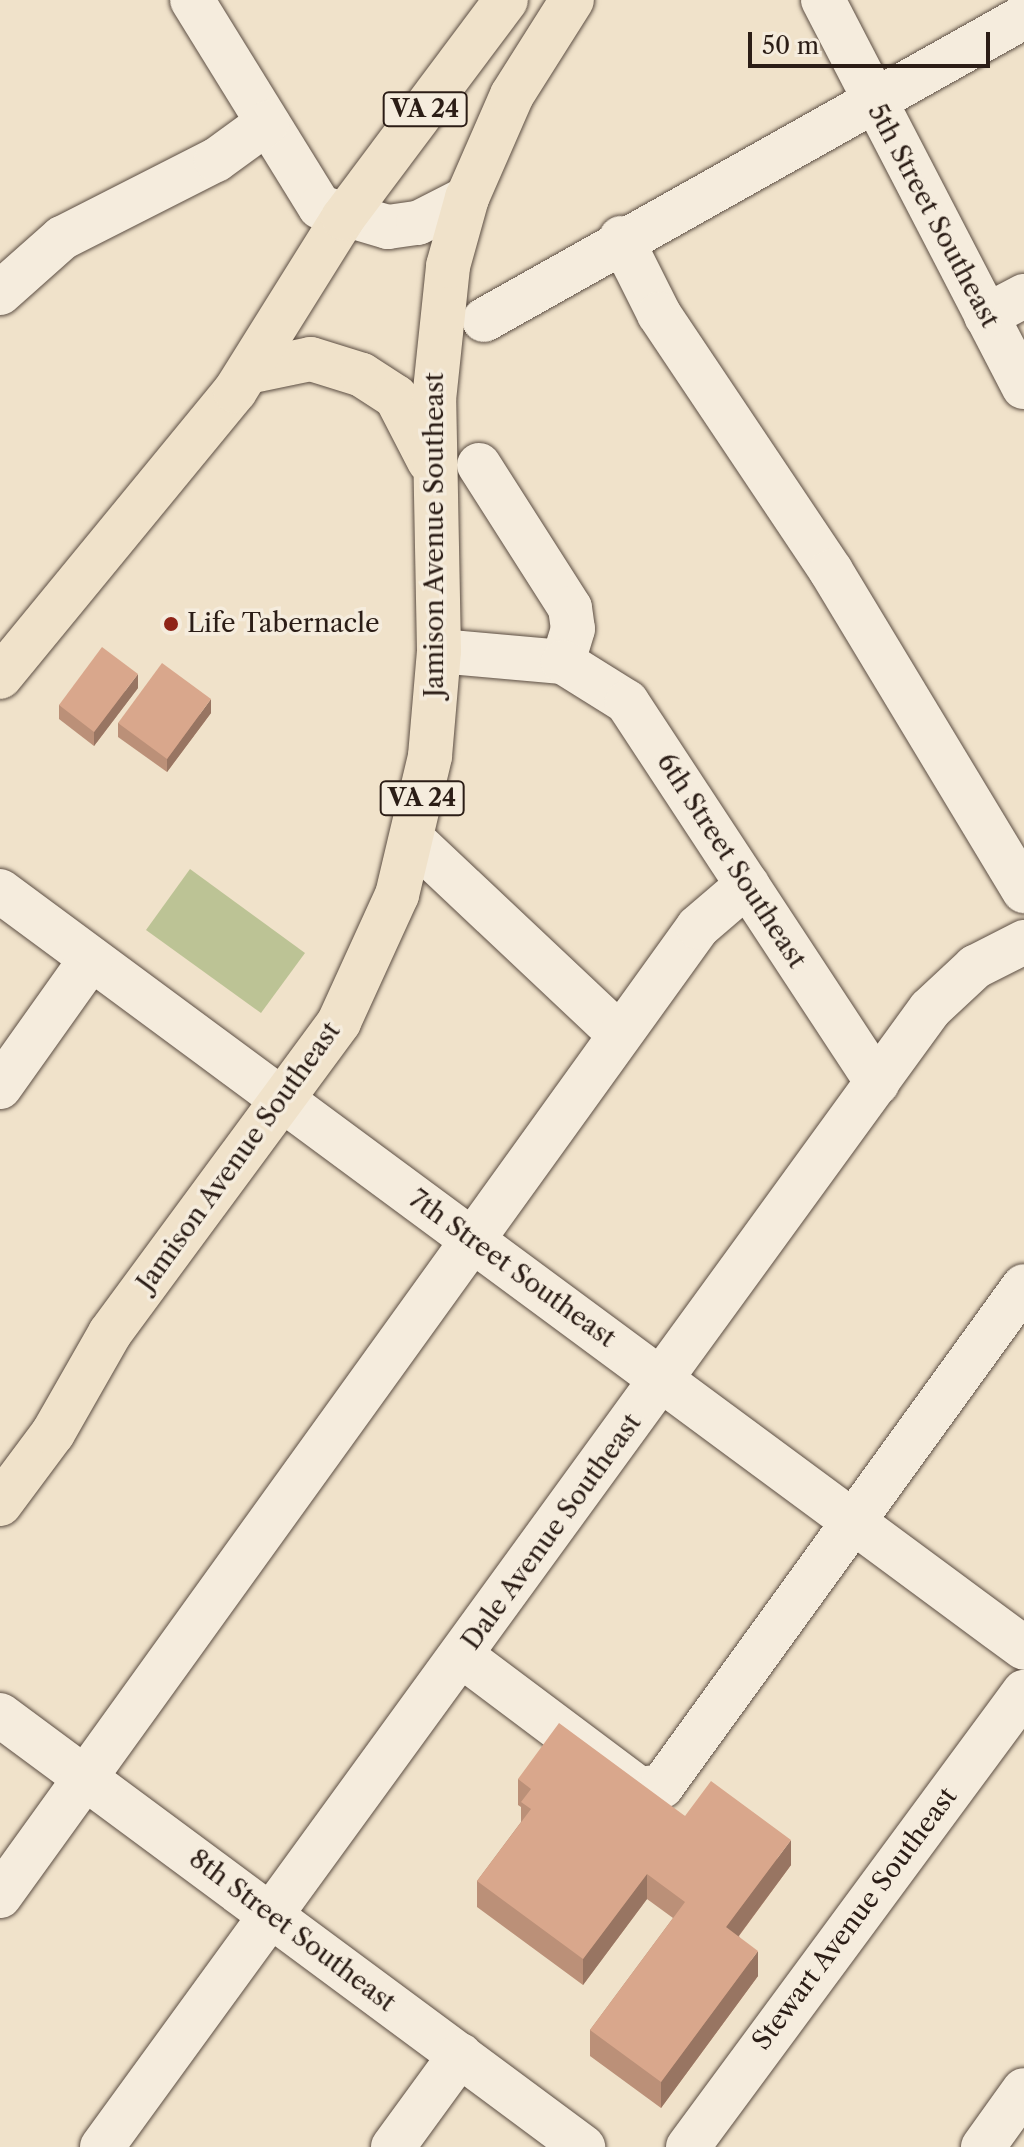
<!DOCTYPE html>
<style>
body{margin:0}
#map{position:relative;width:1024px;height:2147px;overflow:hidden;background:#f0e2ca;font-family:"Libre Caslon Text",serif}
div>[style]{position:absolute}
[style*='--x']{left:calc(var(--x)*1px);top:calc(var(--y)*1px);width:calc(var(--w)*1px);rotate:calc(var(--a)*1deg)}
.green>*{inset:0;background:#bcc395}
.roads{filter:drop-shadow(0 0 2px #5c4e43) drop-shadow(0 0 2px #5c4e43)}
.minor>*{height:44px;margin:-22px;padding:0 22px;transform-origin:22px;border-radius:22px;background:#f5ecdd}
.major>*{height:44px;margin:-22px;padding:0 22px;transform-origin:22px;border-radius:22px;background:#f0e2ca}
.wall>*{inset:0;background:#bb9078}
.shaded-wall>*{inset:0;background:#987562}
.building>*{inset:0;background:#d9a78c}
.dots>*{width:22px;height:22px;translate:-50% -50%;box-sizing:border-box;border:4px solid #f5ecdd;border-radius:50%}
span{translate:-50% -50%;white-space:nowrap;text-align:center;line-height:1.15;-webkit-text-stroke:7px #f5ecdd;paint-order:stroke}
.shield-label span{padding:2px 6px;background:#f5ecdd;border:2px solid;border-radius:6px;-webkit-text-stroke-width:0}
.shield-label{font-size:24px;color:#2b1d16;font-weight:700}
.street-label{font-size:26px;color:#2b1d16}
.poi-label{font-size:26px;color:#2b1d16}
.left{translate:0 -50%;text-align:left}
.scale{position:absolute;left:748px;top:32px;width:242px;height:36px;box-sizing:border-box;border:4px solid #2b1d16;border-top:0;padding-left:10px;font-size:24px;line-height:28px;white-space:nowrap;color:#2b1d16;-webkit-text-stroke:6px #f5ecdd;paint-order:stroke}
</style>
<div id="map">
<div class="green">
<i style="clip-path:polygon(190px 869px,305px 953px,261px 1013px,146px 930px)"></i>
</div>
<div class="roads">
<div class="minor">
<i style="--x:192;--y:0;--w:243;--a:58.3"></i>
<i style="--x:320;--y:207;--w:71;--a:16.4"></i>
<i style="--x:388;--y:227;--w:30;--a:-8"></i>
<i style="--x:418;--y:223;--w:55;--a:-27"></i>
<i style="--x:823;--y:0;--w:436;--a:62.6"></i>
<i style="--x:621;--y:238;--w:85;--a:63.4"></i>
<i style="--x:659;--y:314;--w:309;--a:56.2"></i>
<i style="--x:831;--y:571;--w:374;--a:58.9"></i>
<i style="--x:0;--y:293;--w:83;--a:-41.6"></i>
<i style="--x:62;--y:238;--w:173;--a:-26.9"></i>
<i style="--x:216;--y:160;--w:63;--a:-36"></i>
<i style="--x:986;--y:316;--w:43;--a:-27.8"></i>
<i style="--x:484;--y:320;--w:619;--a:-29.3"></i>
<i style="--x:479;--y:465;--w:169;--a:57.5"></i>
<i style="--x:570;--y:608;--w:21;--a:82"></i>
<i style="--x:573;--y:629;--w:34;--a:107"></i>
<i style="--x:439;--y:651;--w:124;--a:5.1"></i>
<i style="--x:563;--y:662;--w:75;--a:32"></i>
<i style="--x:627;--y:702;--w:456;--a:56.7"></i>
<i style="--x:413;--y:840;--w:283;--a:43.3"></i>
<i style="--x:0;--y:891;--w:1273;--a:36.47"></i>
<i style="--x:0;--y:1087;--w:157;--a:-54.6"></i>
<i style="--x:462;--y:1656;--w:221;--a:36.9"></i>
<i style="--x:639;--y:1789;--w:23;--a:-7"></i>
<i style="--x:662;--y:1786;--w:617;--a:-54.1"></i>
<i style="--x:0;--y:1715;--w:726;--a:36.54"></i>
<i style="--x:0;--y:1896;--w:1194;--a:-54.23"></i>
<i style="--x:698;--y:927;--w:65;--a:-40.6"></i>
<i style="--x:102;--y:2147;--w:1407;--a:-53.96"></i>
<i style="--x:930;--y:1009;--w:62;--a:-43"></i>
<i style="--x:975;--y:967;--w:55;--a:-27"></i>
<i style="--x:393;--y:2147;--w:114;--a:-53.9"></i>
<i style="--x:688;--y:2147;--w:566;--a:-53.56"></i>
<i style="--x:983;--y:2147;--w:70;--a:-54.3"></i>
</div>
<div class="major">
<i style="--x:248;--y:372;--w:64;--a:-11.7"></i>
<i style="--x:311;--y:359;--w:53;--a:17.4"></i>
<i style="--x:362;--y:375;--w:40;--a:32.9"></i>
<i style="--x:396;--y:397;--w:72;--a:62.7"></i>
<i style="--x:0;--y:677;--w:370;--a:-50.6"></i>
<i style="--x:235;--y:391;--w:204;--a:-58"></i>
<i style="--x:343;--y:218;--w:272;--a:-53.2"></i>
<i style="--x:0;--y:1504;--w:89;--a:-53.3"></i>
<i style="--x:53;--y:1433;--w:115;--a:-60.3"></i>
<i style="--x:110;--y:1333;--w:386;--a:-53.6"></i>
<i style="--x:339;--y:1022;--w:140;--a:-65.5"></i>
<i style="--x:397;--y:895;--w:143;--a:-76.6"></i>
<i style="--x:430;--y:756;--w:105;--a:-85.1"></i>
<i style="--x:439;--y:651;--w:251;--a:-91.1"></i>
<i style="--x:434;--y:400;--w:135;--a:-84"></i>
<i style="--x:448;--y:266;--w:71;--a:-74.4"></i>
<i style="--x:467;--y:198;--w:112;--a:-66.4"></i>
<i style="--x:512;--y:95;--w:112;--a:-57.7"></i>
</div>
</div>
<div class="wall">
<i style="clip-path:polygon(138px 688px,94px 746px,59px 719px,59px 705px)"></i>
<i style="clip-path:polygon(211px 713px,167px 772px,118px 737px,118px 723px)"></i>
<i style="clip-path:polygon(518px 1779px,685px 1816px,791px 1865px,739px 1936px,758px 1976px,661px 2108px,590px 2056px,590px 2030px,673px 1918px,647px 1899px,583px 1985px,477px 1907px,477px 1881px,521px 1822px,521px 1807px,518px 1805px)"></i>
</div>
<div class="shaded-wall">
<i style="clip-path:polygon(138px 674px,138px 688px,94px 746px,94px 732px)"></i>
<i style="clip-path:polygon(211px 699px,211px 713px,167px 772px,167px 759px)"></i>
<i style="clip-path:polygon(791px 1840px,791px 1865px,726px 1953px,726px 1927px)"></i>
<i style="clip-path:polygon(647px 1874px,647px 1899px,583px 1985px,583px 1959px)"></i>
<i style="clip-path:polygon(758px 1951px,758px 1976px,661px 2108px,661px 2082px)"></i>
</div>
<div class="building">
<i style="clip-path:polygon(102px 647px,138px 674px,94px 732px,59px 705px)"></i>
<i style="clip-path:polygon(162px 663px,211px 699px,167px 759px,118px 723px)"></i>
<i style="clip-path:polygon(559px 1723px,685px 1816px,711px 1781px,791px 1840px,726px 1927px,758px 1951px,661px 2082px,590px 2030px,685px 1902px,647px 1874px,583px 1959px,477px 1881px,531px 1809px,521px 1802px,531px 1789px,518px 1779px)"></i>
</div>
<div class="dots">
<i style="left:171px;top:624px;background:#8f2418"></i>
</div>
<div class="shield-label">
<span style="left:425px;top:109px">VA 24</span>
<span style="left:422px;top:798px">VA 24</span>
</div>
<div class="street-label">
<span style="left:933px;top:216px;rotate:62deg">5th Street Southeast</span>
<span style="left:435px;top:535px;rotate:-90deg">Jamison Avenue Southeast</span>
<span style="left:731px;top:861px;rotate:57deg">6th Street Southeast</span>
<span style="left:239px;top:1157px;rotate:-54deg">Jamison Avenue Southeast</span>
<span style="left:512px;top:1269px;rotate:36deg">7th Street Southeast</span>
<span style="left:552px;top:1532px;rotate:-54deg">Dale Avenue Southeast</span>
<span style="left:855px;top:1919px;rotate:-53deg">Stewart Avenue Southeast</span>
<span style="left:292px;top:1931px;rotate:37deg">8th Street Southeast</span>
</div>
<div class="poi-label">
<span class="left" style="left:187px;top:624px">Life Tabernacle</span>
</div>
<div class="scale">50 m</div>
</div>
